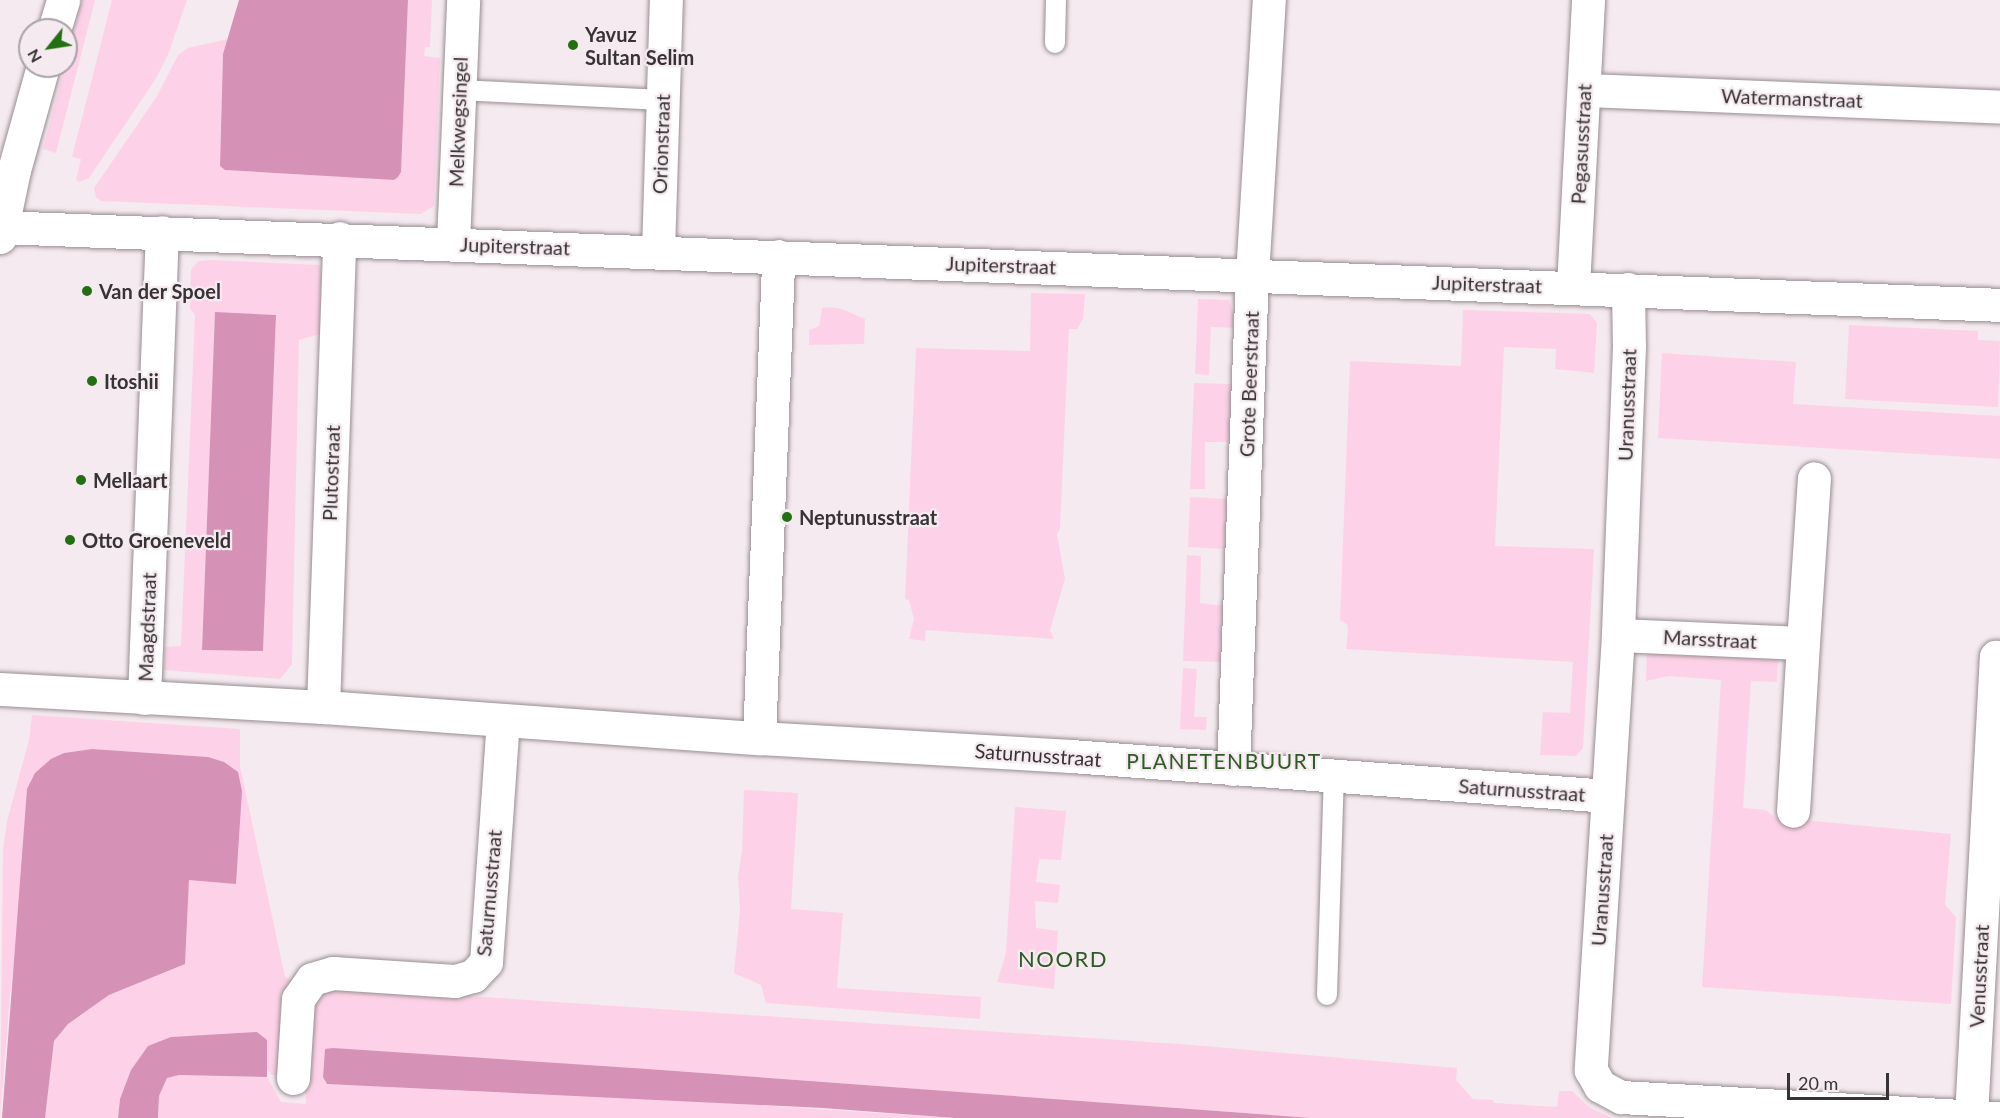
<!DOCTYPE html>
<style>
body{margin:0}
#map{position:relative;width:2000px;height:1118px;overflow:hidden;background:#f5eaef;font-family:Lato,sans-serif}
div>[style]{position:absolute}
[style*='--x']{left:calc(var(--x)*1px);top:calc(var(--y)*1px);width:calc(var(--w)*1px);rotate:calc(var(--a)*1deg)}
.green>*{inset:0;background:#fdd2e8}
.water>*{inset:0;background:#d592b6}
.roads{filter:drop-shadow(0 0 2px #988d92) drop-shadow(0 0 2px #988d92)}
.lane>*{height:20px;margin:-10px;padding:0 10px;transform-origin:10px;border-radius:10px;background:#fff}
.street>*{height:33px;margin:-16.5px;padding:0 16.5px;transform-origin:16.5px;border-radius:16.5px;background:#fff}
.secondary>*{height:33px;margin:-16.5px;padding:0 16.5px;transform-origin:16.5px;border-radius:16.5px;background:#fff}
.dots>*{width:16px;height:16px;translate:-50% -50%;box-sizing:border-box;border:3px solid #f5eaef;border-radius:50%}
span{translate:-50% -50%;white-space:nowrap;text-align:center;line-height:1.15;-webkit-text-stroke:4.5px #f5eaef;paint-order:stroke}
.poi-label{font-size:20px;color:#373335;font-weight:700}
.left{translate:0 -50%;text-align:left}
.street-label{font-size:20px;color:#373335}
.neighbourhood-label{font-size:21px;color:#2c5c24;letter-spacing:1.5px}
.quarter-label{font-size:22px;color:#2c5c24;letter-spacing:1.5px}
.north{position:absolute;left:18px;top:18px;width:60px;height:60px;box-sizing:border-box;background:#f5eaef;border:2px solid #a9a1a5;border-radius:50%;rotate:240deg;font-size:16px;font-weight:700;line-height:24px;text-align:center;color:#373335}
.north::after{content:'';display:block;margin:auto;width:21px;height:27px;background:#226f14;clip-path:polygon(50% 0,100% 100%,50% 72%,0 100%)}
.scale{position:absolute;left:1787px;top:1073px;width:102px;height:27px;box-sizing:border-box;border:3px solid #373335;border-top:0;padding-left:8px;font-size:18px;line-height:21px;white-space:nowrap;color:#373335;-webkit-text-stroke:4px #f5eaef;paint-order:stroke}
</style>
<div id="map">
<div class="green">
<i style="clip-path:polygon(82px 0,95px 0,56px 153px,43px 149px)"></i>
<i style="clip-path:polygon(112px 0,187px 0,168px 55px,155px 80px,89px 178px,80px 182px,76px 180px,81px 159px,72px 157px)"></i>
<i style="clip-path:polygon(408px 0,432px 0,430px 47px,425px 47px,424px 56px,440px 58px,434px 206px,421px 214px,101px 201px,96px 197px,94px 188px,157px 96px,178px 55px,188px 48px,228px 39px,223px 54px,220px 166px,225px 170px,394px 180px,401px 172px)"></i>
<i style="clip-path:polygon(evenodd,211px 260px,319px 265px,322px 277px,320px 334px,299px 340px,292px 664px,280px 679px,164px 670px,165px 647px,181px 646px,195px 315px,190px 308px,191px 270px,198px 261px,211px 260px,215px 313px,276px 315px,263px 651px,202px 650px,215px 313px)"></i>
<i style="clip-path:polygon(1031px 293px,1085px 294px,1083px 319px,1077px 329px,1069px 329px,1060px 529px,1057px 534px,1065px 579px,1050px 630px,1054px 639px,926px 630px,925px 641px,909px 639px,914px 619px,909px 600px,905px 599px,916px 348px,1030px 351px)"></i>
<i style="clip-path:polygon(1198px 299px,1229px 300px,1235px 316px,1235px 328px,1211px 327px,1209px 375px,1195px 374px)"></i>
<i style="clip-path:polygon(829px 307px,842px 309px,865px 319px,864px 344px,809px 345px,809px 330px,819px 326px,822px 308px)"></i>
<i style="clip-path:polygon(1463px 310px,1590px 314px,1597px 323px,1594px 373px,1555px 369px,1556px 349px,1504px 347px,1495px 546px,1594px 549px,1583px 748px,1576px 756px,1540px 755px,1543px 712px,1570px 713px,1573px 662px,1346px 649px,1348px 630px,1347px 624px,1340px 620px,1350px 361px,1461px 366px)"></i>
<i style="clip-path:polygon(1849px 325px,1978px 331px,1978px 340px,2000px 341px,1998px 407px,1845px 399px)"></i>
<i style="clip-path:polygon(1662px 353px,1796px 362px,1793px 404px,2000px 416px,2000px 459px,1658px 438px)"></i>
<i style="clip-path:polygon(1194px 383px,1233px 384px,1231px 442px,1205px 442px,1205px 489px,1190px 489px)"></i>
<i style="clip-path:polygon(1190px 497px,1228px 499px,1226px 549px,1188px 547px)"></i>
<i style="clip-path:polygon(1187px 555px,1201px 556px,1200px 603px,1223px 606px,1221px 662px,1183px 661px)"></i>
<i style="clip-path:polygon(1647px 652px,1778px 659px,1777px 682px,1751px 681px,1743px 808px,1766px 810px,1774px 817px,1951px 834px,1945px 905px,1956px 917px,1951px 1004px,1702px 987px,1721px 680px,1669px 676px,1646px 681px)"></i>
<i style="clip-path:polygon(1183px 668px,1197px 669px,1194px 717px,1207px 717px,1206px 730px,1180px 729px)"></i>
<i style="clip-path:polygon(32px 715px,240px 729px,240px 766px,285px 977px,292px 981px,283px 1075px,271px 1075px,267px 1068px,267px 1040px,257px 1032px,120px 1099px,118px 1118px,45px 1118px,54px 1041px,68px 1024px,109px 995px,185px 964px,189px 880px,208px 757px,92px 749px,64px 753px,35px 773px,10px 996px,0 1118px,3px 850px,7px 821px,29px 740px)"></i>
<i style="clip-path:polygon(744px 790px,798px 793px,791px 909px,843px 913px,837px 988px,981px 997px,980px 1019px,766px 1003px,761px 985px,734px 973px,740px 911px,738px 877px,742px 851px)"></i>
<i style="clip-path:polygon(1015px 807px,1066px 811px,1061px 860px,1039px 859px,1036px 882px,1060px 885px,1058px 903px,1035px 901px,1036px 928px,1058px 931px,1054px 989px,997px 982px,1006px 953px)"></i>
<i style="clip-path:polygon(336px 987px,1193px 1045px,1457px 1068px,1456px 1080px,1473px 1099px,1493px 1100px,1494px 1103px,1557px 1107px,1559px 1091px,1572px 1091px,1589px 1107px,1612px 1118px,1311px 1118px,648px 1069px,324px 1063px,323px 1077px,955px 1118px,158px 1118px,159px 1096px,167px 1078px,179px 1075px,267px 1077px,281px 1102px,306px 1104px,304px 1060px,309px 1011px,323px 992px)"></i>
</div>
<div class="water">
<i style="clip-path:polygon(239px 0,408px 0,401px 172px,398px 177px,394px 180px,225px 170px,220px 166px,223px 54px)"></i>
<i style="clip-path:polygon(215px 312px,276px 315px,263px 651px,202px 650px)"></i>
<i style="clip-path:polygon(92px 749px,208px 757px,224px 762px,238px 772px,242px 791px,236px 884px,189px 880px,185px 964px,109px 995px,68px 1024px,54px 1041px,45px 1118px,2px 1118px,27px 789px,35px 773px,51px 759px,64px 753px)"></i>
<i style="clip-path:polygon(257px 1032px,267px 1040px,267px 1077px,179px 1075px,167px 1078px,159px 1096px,158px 1118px,118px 1118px,120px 1099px,131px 1070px,148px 1046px,171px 1037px)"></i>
<i style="clip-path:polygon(333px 1048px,648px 1069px,1311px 1118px,955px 1118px,823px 1108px,327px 1084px,323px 1077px,325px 1049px)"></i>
</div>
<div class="roads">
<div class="lane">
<i style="--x:1055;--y:43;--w:43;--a:-88.7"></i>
<i style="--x:459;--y:90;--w:204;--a:2.8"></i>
<i style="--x:1327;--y:995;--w:218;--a:-88.2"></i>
</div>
<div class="street">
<i style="--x:1584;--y:90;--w:416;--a:2.3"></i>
<i style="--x:0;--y:227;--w:2002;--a:2.23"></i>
<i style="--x:453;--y:243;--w:243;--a:-87.6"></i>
<i style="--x:658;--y:251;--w:251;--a:-88.2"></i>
<i style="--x:1573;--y:287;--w:287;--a:-87"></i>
<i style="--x:1628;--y:289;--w:57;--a:89"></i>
<i style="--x:1629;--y:346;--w:289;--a:92.2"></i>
<i style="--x:1618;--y:635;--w:436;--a:93.6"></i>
<i style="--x:1591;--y:1070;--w:18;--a:61"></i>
<i style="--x:1600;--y:1086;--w:24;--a:28"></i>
<i style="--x:1621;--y:1097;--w:380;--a:3.2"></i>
<i style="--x:1618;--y:635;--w:185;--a:2.5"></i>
<i style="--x:1803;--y:643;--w:168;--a:93.4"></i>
<i style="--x:1803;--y:643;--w:165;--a:-86.2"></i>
<i style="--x:0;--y:689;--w:324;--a:3.2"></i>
<i style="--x:323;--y:707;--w:437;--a:4.1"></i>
<i style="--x:759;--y:738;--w:313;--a:3.3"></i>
<i style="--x:1071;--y:756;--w:538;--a:4.26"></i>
<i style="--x:144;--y:698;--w:466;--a:-87.8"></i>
<i style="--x:323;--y:707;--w:469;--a:-88"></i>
<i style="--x:759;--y:738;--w:482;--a:-87.7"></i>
<i style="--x:1233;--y:769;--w:494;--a:-87.8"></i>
<i style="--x:1252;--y:275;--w:276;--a:-86.5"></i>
<i style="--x:293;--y:1078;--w:79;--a:-86.4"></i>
<i style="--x:298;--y:999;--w:24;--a:-55"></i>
<i style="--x:312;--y:979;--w:22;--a:-16"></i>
<i style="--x:333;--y:973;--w:122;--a:3.8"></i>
<i style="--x:455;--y:981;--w:19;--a:-16"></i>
<i style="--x:473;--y:976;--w:19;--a:-47"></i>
<i style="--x:486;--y:962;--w:242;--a:-86"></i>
<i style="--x:1971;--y:1116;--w:460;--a:-86.9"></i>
<i style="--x:1996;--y:657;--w:4;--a:0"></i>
</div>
<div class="secondary">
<i style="--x:54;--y:30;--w:31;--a:-73"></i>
<i style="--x:0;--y:237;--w:68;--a:-78.2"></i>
<i style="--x:14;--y:170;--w:108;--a:-74.4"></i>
</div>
</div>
<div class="dots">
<i style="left:573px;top:45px;background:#226f14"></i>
<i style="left:87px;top:291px;background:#226f14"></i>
<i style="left:92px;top:381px;background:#226f14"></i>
<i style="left:81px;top:480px;background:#226f14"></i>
<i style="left:787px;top:517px;background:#226f14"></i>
<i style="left:70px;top:540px;background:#226f14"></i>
</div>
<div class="poi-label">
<span class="left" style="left:585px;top:46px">Yavuz<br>Sultan Selim</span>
<span class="left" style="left:99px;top:291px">Van der Spoel</span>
<span class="left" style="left:104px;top:381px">Itoshii</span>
<span class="left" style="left:93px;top:480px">Mellaart</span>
<span class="left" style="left:799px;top:517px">Neptunusstraat</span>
<span class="left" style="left:82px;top:540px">Otto Groeneveld</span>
</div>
<div class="street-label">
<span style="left:1792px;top:98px;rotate:2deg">Watermanstraat</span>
<span style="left:458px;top:122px;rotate:-88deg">Melkwegsingel</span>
<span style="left:661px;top:144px;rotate:-88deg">Orionstraat</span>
<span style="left:1581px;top:144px;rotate:-87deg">Pegasusstraat</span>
<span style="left:515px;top:246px;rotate:2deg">Jupiterstraat</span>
<span style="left:1001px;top:265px;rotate:2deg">Jupiterstraat</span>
<span style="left:1487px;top:284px;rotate:2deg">Jupiterstraat</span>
<span style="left:1249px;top:384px;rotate:-88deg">Grote Beerstraat</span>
<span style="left:1627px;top:405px;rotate:-88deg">Uranusstraat</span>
<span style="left:331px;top:473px;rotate:-88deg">Plutostraat</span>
<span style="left:147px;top:627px;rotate:-88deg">Maagdstraat</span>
<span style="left:1710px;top:639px;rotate:3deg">Marsstraat</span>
<span style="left:1038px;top:755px;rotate:4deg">Saturnusstraat</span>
<span style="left:1522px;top:790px;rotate:4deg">Saturnusstraat</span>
<span style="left:1602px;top:890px;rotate:-86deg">Uranusstraat</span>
<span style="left:489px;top:893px;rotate:-85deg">Saturnusstraat</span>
<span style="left:1979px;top:976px;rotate:-87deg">Venusstraat</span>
</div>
<div class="neighbourhood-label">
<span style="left:1224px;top:761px">PLANETENBUURT</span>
</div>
<div class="quarter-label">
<span style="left:1063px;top:959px">NOORD</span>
</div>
<div class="north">N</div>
<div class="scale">20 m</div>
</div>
